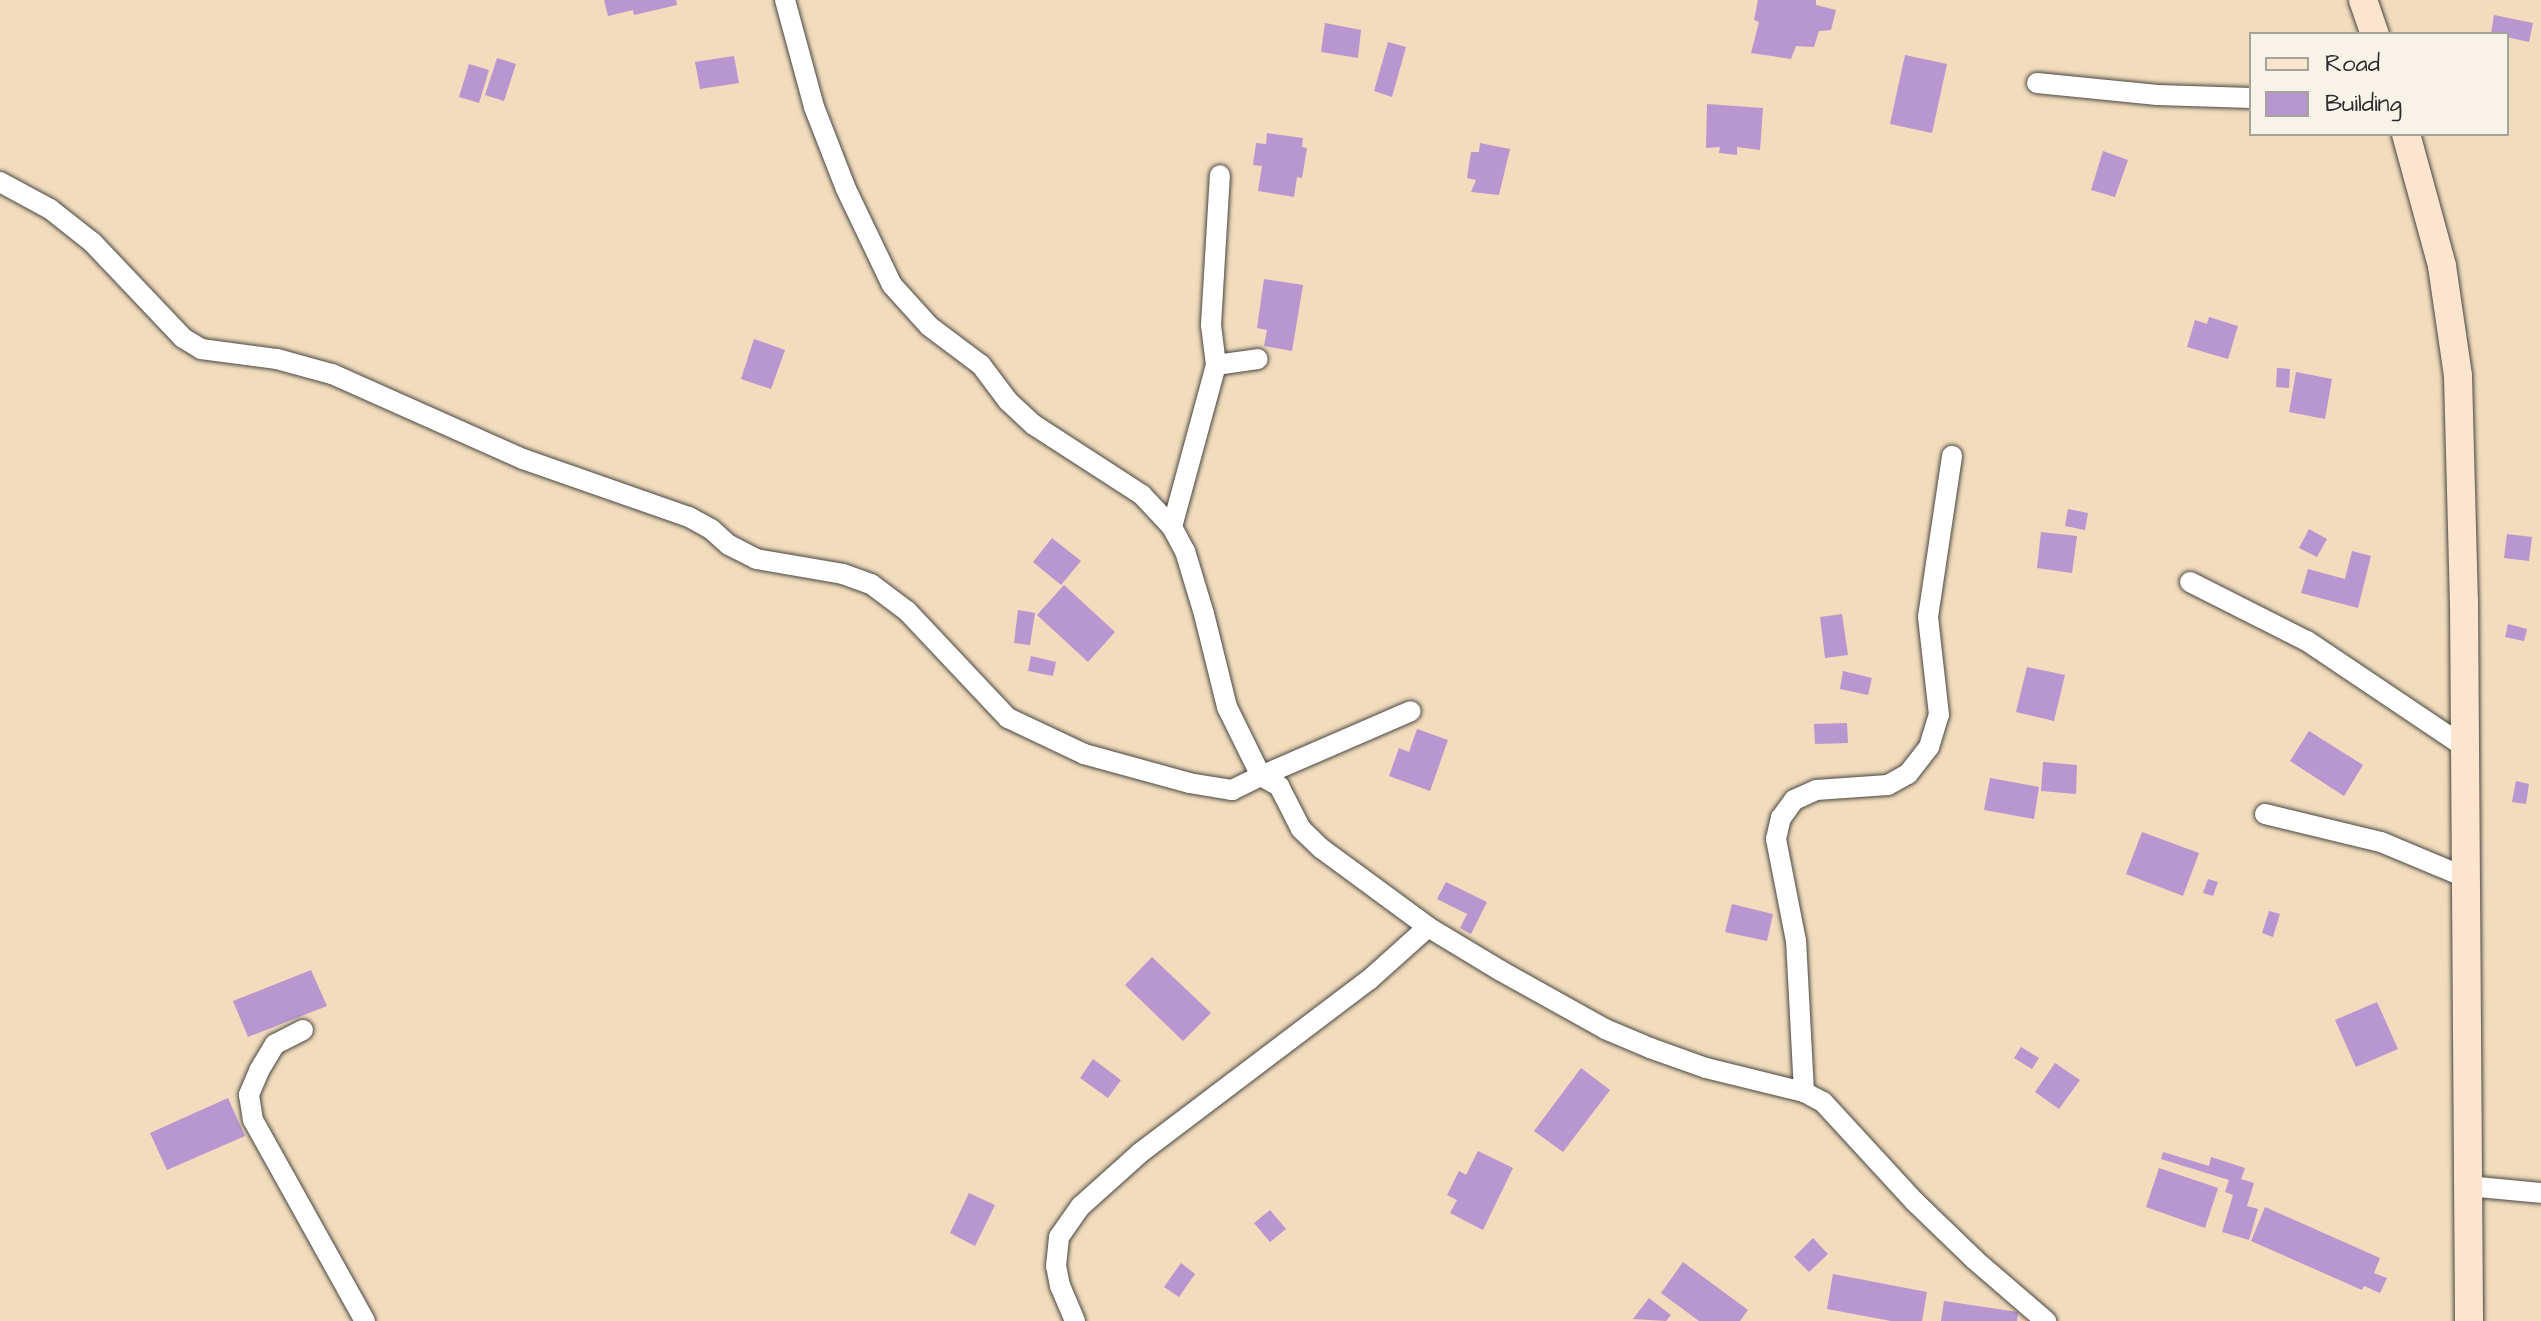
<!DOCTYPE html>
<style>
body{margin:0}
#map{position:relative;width:2541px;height:1321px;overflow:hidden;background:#f1dcbd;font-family:"Architects Daughter",sans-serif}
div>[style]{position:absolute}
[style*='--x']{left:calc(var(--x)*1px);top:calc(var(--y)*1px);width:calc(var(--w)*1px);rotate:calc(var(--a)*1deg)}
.building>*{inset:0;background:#b896cf}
.roads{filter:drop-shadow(0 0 2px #494641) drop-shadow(0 0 2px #494641)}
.street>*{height:20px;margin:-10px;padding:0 10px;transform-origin:10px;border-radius:10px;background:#fff}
.secondary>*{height:28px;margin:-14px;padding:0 14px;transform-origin:14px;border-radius:14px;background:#fce5cf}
span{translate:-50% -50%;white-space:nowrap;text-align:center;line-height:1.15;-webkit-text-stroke:7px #f7f3e8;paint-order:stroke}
.legend{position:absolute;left:2249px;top:32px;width:260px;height:104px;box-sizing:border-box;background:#f7f3e8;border:2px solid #a5a39c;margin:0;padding:10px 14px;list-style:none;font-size:24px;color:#2b2b2b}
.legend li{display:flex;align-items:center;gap:16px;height:40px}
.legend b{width:40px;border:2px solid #a5a39c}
</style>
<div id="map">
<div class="building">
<i style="clip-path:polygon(604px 0,676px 0,677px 5px,634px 15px,633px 10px,608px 16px)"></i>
<i style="clip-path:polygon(1758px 0,1816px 0,1816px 5px,1836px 10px,1831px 30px,1819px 31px,1814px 47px,1796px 46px,1791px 59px,1751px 53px,1759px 22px,1754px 20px)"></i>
<i style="clip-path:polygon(2494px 15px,2533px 23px,2529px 42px,2507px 37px,2507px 34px,2491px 34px)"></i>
<i style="clip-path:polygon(1325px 23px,1361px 30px,1358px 58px,1321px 52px)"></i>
<i style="clip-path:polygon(1388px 42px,1406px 47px,1392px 97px,1374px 91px)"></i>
<i style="clip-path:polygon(1905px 55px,1947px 64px,1932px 133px,1890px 124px)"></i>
<i style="clip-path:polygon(734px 56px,739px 83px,700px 89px,695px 62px)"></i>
<i style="clip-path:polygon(497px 58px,516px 64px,504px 101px,485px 95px)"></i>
<i style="clip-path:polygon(469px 64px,489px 70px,479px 103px,459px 97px)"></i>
<i style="clip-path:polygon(1707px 104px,1763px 108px,1760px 150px,1737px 147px,1737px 155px,1719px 153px,1720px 147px,1706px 148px)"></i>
<i style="clip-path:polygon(1267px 133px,1303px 138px,1302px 147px,1307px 148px,1302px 178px,1297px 177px,1294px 197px,1258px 191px,1262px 166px,1253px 165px,1256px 143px,1266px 144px)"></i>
<i style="clip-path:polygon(1480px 143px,1510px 149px,1499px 195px,1471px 192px,1476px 180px,1467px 178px,1471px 152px,1479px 152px)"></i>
<i style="clip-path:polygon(2103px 151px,2128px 160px,2115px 197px,2091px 190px)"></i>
<i style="clip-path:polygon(1264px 279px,1303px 285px,1292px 351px,1264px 346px,1267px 330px,1257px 328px)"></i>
<i style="clip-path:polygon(2209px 317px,2238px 326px,2228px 359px,2187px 347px,2195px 320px,2207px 324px)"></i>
<i style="clip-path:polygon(754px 339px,785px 350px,771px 389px,741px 379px)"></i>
<i style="clip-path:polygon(2277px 368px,2290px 369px,2289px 388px,2276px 387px)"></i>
<i style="clip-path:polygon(2296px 372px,2332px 379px,2325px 419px,2289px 412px)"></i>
<i style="clip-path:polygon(2068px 509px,2088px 513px,2085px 530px,2065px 526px)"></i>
<i style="clip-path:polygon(2309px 529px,2327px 539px,2317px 557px,2299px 548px)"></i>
<i style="clip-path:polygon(2041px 532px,2077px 536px,2072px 573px,2037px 568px)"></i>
<i style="clip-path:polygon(2507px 534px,2532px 537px,2529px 561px,2504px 558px)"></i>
<i style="clip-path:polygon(1052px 538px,1081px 561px,1061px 585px,1033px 562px)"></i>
<i style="clip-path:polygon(2352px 551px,2371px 556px,2358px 608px,2301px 593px,2308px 569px,2345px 579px)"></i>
<i style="clip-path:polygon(1064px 585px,1115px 632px,1088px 662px,1037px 615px)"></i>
<i style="clip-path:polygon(1018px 610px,1035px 613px,1030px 645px,1014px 643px)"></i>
<i style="clip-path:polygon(1842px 614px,1848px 655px,1825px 658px,1820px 617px)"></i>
<i style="clip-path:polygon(2508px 624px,2527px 629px,2524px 641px,2505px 637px)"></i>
<i style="clip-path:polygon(1031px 656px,1056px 662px,1053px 676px,1028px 671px)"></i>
<i style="clip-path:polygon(2027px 667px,2065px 675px,2054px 721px,2016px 712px)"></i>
<i style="clip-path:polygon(1843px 671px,1872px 678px,1868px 695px,1840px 689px)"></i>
<i style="clip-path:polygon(1847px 723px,1848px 743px,1815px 744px,1814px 724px)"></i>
<i style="clip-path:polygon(1417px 729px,1448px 740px,1430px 791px,1389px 776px,1399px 748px,1409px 752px)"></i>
<i style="clip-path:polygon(2309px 731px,2363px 765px,2344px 796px,2290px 761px)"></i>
<i style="clip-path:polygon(2043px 762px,2077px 765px,2076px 794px,2041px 791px)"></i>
<i style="clip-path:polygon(1990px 778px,2039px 787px,2034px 819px,1984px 810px)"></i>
<i style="clip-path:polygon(2516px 781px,2529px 784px,2526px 804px,2512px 802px)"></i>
<i style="clip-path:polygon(2142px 832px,2199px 853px,2183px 896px,2126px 874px)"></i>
<i style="clip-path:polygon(2208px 879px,2218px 882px,2213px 896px,2203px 893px)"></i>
<i style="clip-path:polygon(1446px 882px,1487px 902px,1471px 934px,1460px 928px,1467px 914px,1437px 899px)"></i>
<i style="clip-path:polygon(1732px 904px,1773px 914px,1767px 941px,1725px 932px)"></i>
<i style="clip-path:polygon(2269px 911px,2280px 914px,2273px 937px,2262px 933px)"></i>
<i style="clip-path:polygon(1152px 957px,1211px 1013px,1183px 1041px,1125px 985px)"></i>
<i style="clip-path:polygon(311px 970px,327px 1006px,248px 1037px,233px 1001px)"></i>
<i style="clip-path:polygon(2377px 1002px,2398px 1049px,2356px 1067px,2335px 1020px)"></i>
<i style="clip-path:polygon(2021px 1047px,2039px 1058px,2032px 1069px,2014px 1058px)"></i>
<i style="clip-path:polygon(1093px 1059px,1121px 1080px,1108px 1098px,1080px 1078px)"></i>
<i style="clip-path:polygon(2055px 1063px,2080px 1080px,2059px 1109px,2035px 1092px)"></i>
<i style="clip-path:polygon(1581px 1068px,1610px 1090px,1563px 1152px,1534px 1131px)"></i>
<i style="clip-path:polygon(228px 1098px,245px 1136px,167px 1170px,150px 1133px)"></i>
<i style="clip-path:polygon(1478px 1151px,1513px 1168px,1483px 1230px,1450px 1213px,1457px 1200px,1447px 1195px,1459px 1171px,1466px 1175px)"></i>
<i style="clip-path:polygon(2163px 1152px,2209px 1166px,2211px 1157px,2245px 1168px,2241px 1179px,2254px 1183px,2247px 1206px,2258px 1209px,2249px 1240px,2222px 1232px,2233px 1195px,2225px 1192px,2229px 1180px,2161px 1159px)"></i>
<i style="clip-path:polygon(2159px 1168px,2218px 1188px,2205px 1228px,2146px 1207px)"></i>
<i style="clip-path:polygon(969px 1193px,995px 1205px,975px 1246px,950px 1233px)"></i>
<i style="clip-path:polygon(2265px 1207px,2380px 1258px,2374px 1273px,2387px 1278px,2380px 1293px,2364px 1286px,2362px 1290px,2251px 1241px)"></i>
<i style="clip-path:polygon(1270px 1210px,1286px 1229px,1270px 1242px,1254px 1223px)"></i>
<i style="clip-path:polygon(1813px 1238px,1828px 1254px,1809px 1272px,1794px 1257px)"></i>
<i style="clip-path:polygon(1683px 1262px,1748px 1310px,1740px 1321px,1699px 1321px,1661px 1293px)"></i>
<i style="clip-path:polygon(1181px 1263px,1195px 1274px,1179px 1297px,1164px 1287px)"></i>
<i style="clip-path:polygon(1833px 1274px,1927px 1292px,1922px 1321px,1891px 1321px,1827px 1309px)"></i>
<i style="clip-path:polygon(1649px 1298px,1671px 1315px,1666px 1321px,1633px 1319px)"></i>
<i style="clip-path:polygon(1944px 1301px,2018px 1312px,2017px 1321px,1941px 1321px)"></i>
</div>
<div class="roads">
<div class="street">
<i style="--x:785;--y:0;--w:111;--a:74.8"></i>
<i style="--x:814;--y:107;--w:88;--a:68.7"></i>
<i style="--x:846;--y:189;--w:106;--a:64.4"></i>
<i style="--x:892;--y:285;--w:55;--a:47.9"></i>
<i style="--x:929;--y:326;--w:65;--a:36.9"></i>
<i style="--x:981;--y:365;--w:45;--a:53.1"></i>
<i style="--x:1008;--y:401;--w:35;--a:43"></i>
<i style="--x:1034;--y:425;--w:129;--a:32.9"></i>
<i style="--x:1142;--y:495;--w:44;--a:46.8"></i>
<i style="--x:1172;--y:527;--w:27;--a:62"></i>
<i style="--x:1185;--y:551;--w:66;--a:73.2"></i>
<i style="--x:1204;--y:614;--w:96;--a:76.1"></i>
<i style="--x:1227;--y:707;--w:77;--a:63.8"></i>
<i style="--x:1261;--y:776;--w:163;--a:-23.4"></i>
<i style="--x:2037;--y:83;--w:121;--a:5.7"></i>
<i style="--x:2157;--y:95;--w:94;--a:1.8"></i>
<i style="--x:0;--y:182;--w:57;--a:28.4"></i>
<i style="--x:50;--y:209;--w:53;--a:38.2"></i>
<i style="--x:92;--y:242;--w:132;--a:46.5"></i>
<i style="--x:183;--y:338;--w:21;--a:31"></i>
<i style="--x:201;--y:349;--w:77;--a:7.5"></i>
<i style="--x:277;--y:359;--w:57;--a:15.3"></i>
<i style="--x:332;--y:374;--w:209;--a:24"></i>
<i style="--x:523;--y:459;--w:176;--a:19.3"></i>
<i style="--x:689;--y:517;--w:25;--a:29"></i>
<i style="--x:711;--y:529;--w:24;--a:42"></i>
<i style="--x:729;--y:545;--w:30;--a:27"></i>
<i style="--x:756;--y:559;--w:88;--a:9.8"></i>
<i style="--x:843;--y:574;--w:30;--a:20"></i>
<i style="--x:871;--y:584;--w:45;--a:36.9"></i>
<i style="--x:907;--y:611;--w:147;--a:46.7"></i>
<i style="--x:1008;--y:718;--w:84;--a:25.3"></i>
<i style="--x:1084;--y:754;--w:109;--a:15.4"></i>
<i style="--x:1189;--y:783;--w:44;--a:9.2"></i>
<i style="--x:1232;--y:790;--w:32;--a:-26"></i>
<i style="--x:1261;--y:776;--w:21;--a:29"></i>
<i style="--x:1279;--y:786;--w:48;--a:62.9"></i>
<i style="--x:1301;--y:829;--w:29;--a:44"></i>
<i style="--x:1322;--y:849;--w:132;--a:36.3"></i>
<i style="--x:1428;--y:927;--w:85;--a:31.1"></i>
<i style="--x:1501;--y:971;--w:119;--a:29.1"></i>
<i style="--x:1605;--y:1029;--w:49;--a:22.9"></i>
<i style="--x:1650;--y:1048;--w:59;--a:19.7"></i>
<i style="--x:1706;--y:1068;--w:101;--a:13.8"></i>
<i style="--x:1804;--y:1092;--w:21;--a:28"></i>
<i style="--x:1823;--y:1102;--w:134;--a:47.4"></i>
<i style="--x:1914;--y:1201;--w:85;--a:44"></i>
<i style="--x:1975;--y:1260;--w:94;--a:40.7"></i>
<i style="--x:1216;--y:365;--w:42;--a:-8.1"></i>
<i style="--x:1172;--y:527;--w:168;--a:-74.8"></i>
<i style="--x:1216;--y:365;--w:40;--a:-97.1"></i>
<i style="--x:1211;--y:325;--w:150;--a:-86.6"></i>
<i style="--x:2190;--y:582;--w:131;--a:26.8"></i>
<i style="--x:2307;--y:641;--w:192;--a:33.9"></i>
<i style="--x:2265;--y:814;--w:119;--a:13.6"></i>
<i style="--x:2381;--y:842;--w:93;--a:22.7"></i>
<i style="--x:303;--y:1030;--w:31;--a:153"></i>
<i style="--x:275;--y:1044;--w:31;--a:121"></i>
<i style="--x:259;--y:1071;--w:26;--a:113"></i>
<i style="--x:249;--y:1095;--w:25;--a:81"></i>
<i style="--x:253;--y:1120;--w:230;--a:60.9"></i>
<i style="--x:1804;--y:1092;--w:151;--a:-93"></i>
<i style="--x:1796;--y:941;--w:104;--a:-101.1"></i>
<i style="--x:1776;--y:839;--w:22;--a:-77"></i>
<i style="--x:1781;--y:818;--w:22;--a:-54"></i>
<i style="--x:1794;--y:800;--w:24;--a:-24"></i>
<i style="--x:1816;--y:790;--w:72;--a:-4"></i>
<i style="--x:1888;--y:785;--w:23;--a:-29"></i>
<i style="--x:1908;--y:774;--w:34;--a:-52"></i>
<i style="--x:1929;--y:747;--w:34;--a:-73"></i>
<i style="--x:1939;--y:715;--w:99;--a:-96.4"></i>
<i style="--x:1928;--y:617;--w:163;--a:-81.5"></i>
<i style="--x:2467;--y:1186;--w:74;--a:5.4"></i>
<i style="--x:1075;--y:1321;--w:38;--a:-113"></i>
<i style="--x:1060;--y:1286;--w:20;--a:-101"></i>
<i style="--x:1056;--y:1266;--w:29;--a:-84"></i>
<i style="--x:1059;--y:1237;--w:38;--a:-55"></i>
<i style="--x:1081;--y:1206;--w:79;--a:-41.9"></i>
<i style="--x:1140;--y:1153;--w:287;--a:-37.1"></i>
<i style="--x:1369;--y:980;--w:79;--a:-41.9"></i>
</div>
<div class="secondary">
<i style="--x:2363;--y:0;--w:36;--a:71"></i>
<i style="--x:2406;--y:134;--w:137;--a:74.7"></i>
<i style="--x:2442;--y:266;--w:111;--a:81.7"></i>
<i style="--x:2458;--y:376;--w:225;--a:88.5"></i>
<i style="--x:2464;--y:601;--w:720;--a:89.6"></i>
</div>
</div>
<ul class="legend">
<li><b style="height:10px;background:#fce5cf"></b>Road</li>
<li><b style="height:22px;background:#b896cf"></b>Building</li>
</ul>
</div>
